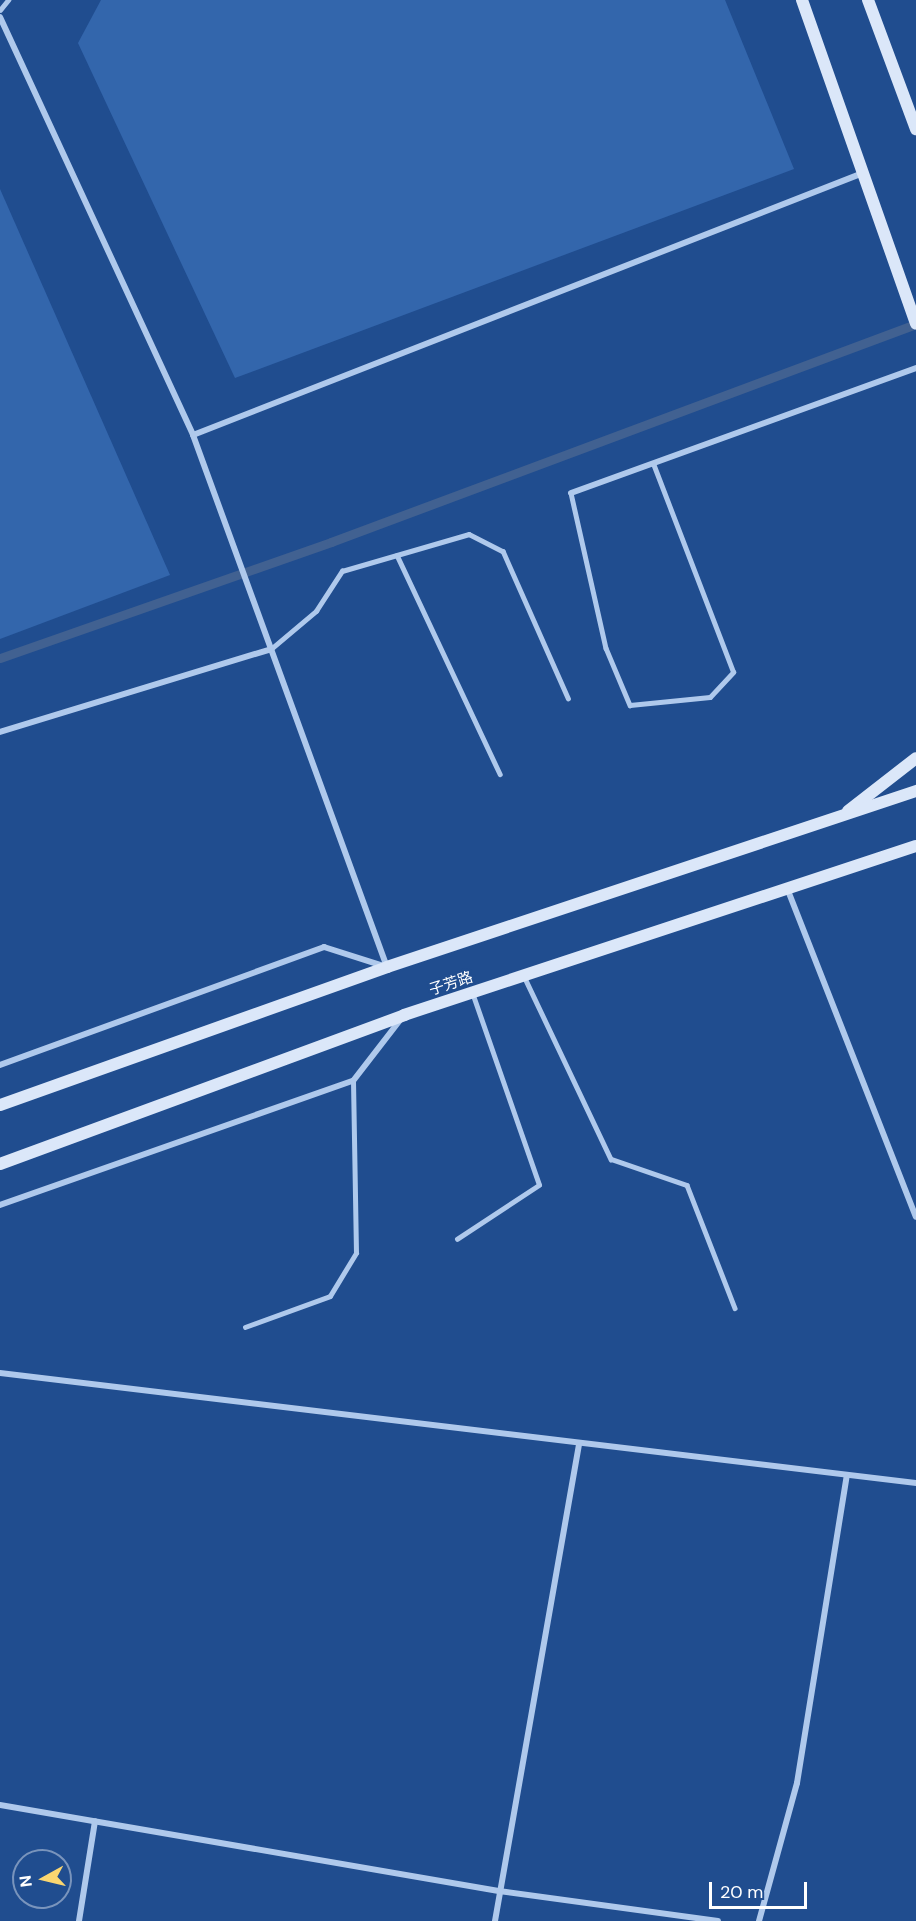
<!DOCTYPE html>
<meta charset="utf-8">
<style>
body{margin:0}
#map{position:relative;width:916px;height:1921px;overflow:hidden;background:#204d8f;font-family:"DM Sans","Noto Sans SC",sans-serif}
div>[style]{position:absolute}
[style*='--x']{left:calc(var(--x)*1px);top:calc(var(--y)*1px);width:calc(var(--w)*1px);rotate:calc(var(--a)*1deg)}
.green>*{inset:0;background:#3366ac}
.stream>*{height:9px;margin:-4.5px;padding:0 4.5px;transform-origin:4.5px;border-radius:4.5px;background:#416191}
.lane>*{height:4.5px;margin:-2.25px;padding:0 2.25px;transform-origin:2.25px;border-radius:2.25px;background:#afc9ec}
.street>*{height:6px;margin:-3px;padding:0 3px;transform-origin:3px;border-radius:3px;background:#afc9ec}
.secondary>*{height:12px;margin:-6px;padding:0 6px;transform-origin:6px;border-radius:6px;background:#dbe7f9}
span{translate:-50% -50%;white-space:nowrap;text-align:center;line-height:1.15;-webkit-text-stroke:4.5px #204d8f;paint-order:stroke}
.street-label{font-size:15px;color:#fff}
.north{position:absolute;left:12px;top:1849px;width:60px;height:60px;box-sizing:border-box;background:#204d8f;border:2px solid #7994bc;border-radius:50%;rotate:262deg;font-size:16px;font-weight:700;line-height:24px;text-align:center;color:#fff}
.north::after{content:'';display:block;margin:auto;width:21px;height:27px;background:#fad670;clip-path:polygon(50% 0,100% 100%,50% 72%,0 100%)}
.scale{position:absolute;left:709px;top:1882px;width:98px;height:27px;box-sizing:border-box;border:3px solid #fff;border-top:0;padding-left:8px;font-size:18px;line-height:21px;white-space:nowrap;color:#fff;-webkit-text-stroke:4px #204d8f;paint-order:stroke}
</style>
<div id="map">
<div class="green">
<i style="clip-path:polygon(101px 0,725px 0,794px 169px,235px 378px,78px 43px)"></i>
<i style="clip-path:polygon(0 189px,170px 575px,0 639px)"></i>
</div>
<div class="stream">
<i style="--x:0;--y:658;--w:351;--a:-19.3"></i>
<i style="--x:331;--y:542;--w:624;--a:-20.44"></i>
</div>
<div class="lane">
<i style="--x:0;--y:10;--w:13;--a:-51"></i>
<i style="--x:571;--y:493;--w:159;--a:77.3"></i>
<i style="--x:606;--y:648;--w:62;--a:67.2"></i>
<i style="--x:630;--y:705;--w:80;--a:-5.7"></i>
<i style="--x:710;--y:697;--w:34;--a:-47"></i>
<i style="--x:733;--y:672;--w:223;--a:-111"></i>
<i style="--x:397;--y:555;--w:242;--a:64.8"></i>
<i style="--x:271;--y:649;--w:59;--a:-40.2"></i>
<i style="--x:316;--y:611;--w:48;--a:-57"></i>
<i style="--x:342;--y:571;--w:132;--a:-16.2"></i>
<i style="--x:469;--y:534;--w:38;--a:27"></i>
<i style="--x:503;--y:551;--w:161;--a:66.1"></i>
<i style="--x:524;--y:976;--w:203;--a:64.6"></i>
<i style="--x:611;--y:1159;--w:80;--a:18.9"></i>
<i style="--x:687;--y:1185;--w:132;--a:68.7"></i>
<i style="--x:457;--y:1239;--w:98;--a:-33.4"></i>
<i style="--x:539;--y:1185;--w:203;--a:-109.2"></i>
<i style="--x:245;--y:1327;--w:90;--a:-20"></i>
<i style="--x:330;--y:1296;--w:50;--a:-58.8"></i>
<i style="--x:356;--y:1253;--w:172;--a:-91"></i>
</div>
<div class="street">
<i style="--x:0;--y:17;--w:460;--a:65.2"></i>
<i style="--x:193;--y:435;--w:566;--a:69.97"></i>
<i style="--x:193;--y:435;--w:719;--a:-21.36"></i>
<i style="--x:571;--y:493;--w:367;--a:-19.9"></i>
<i style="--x:0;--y:732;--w:283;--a:-17"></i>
<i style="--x:787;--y:888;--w:353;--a:68.6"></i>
<i style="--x:0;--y:1065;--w:345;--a:-20"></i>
<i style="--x:324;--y:947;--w:63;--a:17.6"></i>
<i style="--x:0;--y:1205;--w:374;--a:-19.4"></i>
<i style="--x:353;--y:1081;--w:78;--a:-52.3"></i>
<i style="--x:0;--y:1373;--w:923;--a:6.85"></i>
<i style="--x:0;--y:1805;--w:506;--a:9.78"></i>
<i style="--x:499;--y:1891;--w:221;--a:7.8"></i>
<i style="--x:79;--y:1921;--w:101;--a:-80.9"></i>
<i style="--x:495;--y:1921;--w:484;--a:-80"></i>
<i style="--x:759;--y:1921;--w:143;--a:-74.6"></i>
<i style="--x:797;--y:1783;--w:312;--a:-80.8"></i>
</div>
<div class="secondary">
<i style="--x:802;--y:0;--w:343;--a:70.6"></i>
<i style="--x:868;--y:0;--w:138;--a:69.6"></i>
<i style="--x:848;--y:811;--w:86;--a:-37.9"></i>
<i style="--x:0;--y:1105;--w:411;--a:-19.6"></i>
<i style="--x:387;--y:967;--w:558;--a:-18.4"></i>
<i style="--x:0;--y:1164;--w:431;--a:-20.2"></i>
<i style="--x:404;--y:1015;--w:539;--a:-18.27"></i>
</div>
<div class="street-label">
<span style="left:451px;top:984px;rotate:-18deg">子芳路</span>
</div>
<div class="north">N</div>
<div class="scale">20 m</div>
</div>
